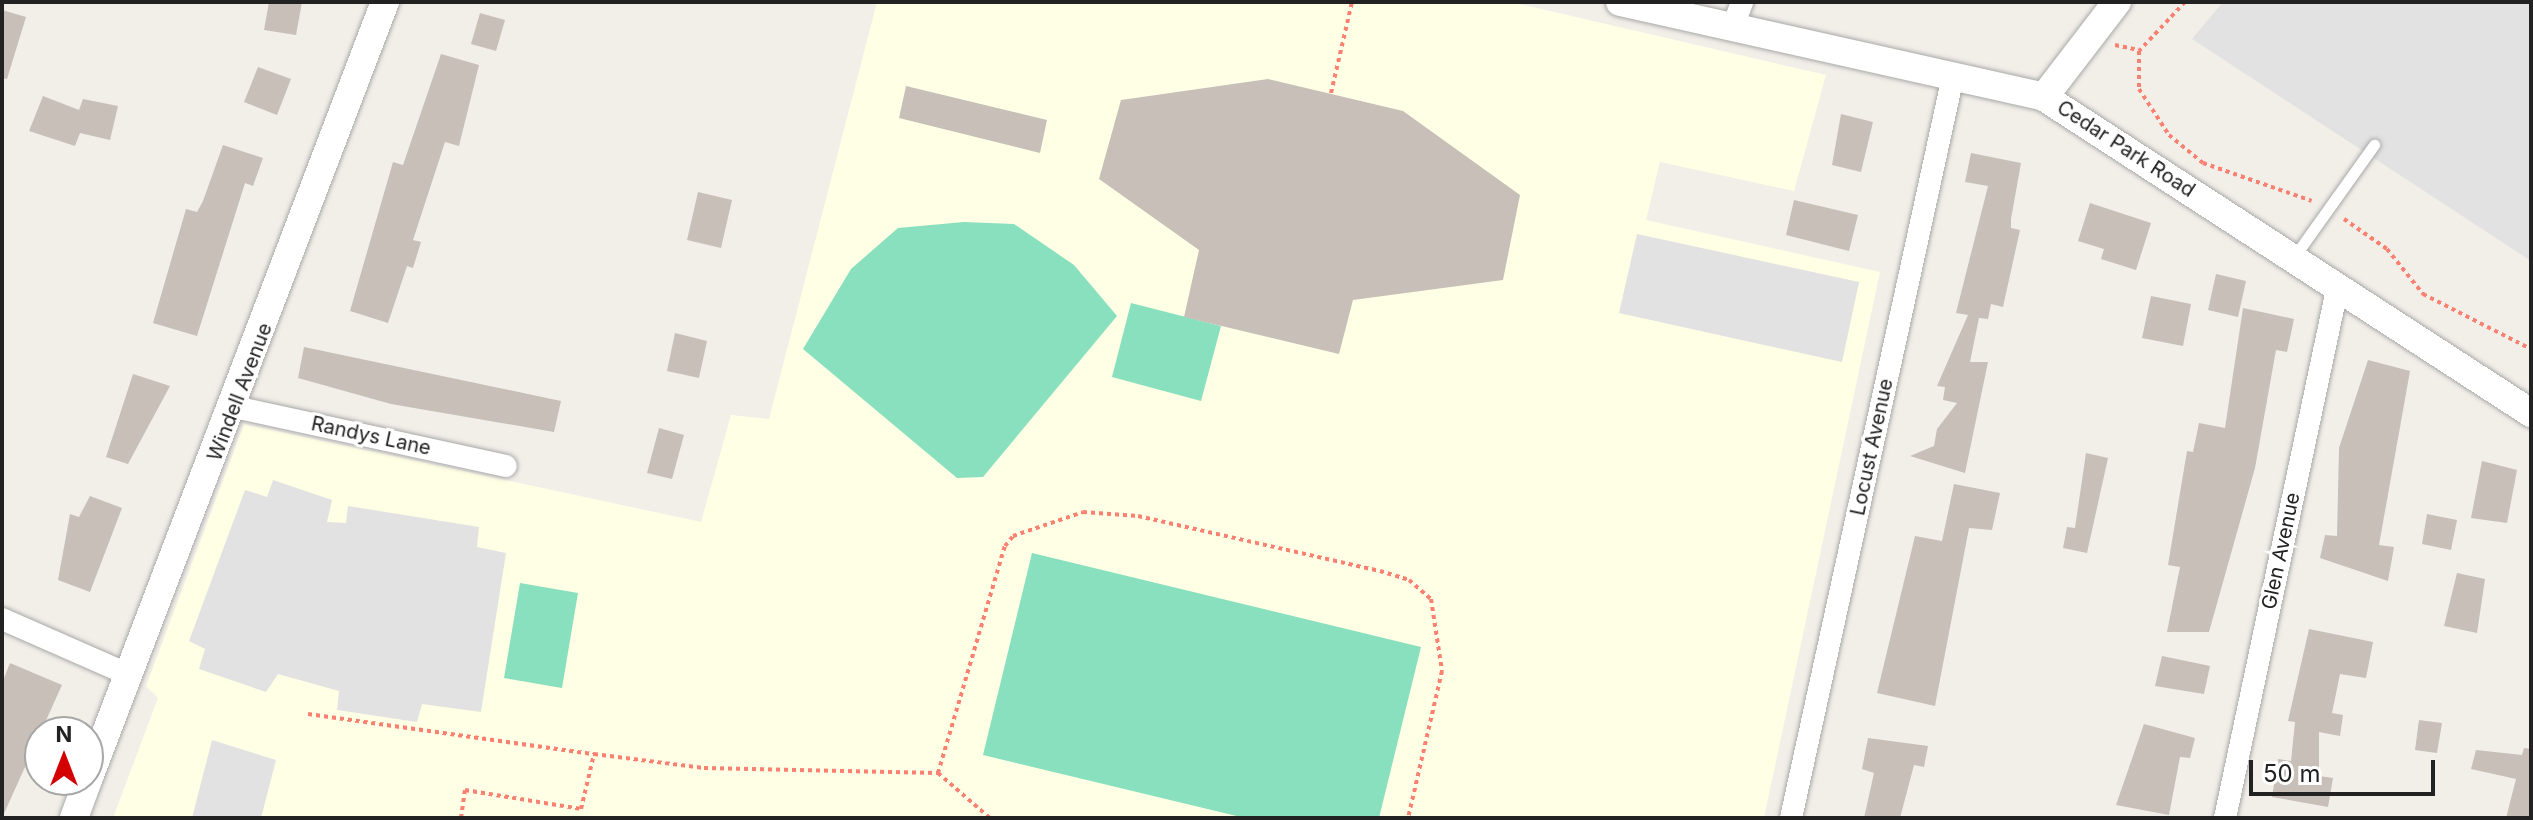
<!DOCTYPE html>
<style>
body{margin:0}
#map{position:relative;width:2533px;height:820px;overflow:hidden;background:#f2efe9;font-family:Inter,sans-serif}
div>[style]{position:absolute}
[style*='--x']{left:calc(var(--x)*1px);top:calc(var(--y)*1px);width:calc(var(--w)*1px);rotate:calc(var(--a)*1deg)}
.education>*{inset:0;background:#ffffe5}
.pitch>*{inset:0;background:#88e0be}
.parking>*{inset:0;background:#e2e2e2}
.building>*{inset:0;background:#c7bfb8}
.path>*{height:4px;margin-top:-2px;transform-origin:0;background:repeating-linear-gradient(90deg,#fa8072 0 4px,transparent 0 8px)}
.roads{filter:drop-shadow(0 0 2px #a9a9a9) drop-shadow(0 0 2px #a9a9a9)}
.service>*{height:11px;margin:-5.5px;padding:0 5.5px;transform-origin:5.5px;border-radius:5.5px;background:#fff}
.minor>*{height:22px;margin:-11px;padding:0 11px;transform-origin:11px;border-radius:11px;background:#fff}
.tertiary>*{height:28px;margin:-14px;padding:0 14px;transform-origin:14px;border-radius:14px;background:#fff}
span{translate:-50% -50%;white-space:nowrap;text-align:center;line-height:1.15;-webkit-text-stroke:6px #fff;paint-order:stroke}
.street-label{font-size:20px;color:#222}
.frame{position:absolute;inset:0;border:4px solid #222;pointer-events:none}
.north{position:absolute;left:24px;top:716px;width:80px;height:80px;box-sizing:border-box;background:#fff;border:2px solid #a7a7a7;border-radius:50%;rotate:0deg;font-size:22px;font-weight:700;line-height:32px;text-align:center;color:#222}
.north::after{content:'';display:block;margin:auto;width:28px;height:36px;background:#d40000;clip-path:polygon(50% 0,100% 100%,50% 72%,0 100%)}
.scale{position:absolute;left:2249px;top:760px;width:186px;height:36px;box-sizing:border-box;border:4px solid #222;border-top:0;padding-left:10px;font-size:24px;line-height:28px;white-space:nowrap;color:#222;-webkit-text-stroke:6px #fff;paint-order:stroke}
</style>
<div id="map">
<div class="education">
<i style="clip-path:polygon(877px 2px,1511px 2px,1826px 75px,1794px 191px,1660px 162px,1646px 220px,1880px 272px,1764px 818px,113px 818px,158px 698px,146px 686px,244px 424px,701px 522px,731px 415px,769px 419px)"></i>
</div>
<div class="pitch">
<i style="clip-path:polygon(964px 222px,1014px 224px,1074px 265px,1117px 316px,983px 477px,957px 478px,803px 349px,851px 269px,898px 228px)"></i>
<i style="clip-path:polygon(1131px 303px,1221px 326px,1201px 401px,1112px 377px)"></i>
<i style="clip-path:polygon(1032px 553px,1421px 647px,1379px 818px,1245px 818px,983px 755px)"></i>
<i style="clip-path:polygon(520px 583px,578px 593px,562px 688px,504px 678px)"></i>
</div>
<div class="parking">
<i style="clip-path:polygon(2223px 2px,2531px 2px,2531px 261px,2192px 39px)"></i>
<i style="clip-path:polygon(1637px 234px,1859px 282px,1842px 362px,1619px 313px)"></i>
<i style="clip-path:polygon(273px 480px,332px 500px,327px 522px,346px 523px,348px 506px,479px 527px,477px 547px,506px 553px,481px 712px,422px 704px,417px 722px,337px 710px,339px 691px,278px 674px,266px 692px,199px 669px,205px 649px,189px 641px,245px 490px,267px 497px)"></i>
<i style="clip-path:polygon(212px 740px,276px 760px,261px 818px,192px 818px)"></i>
</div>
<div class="building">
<i style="clip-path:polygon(269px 2px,302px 2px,296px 35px,264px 30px)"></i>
<i style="clip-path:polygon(2px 10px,26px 17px,7px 79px,2px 78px)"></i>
<i style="clip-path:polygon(480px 13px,505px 20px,496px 51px,471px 44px)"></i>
<i style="clip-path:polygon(441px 54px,479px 65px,459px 146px,445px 142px,413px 240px,421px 242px,413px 268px,407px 266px,388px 323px,350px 311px,393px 162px,403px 165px)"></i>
<i style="clip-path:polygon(258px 67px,291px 79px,277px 115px,244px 102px)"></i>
<i style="clip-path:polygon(1268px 79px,1403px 111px,1520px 195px,1503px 280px,1353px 300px,1339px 354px,1184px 317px,1199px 250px,1099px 179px,1121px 100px)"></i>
<i style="clip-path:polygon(906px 86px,1047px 120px,1040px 153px,899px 118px)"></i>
<i style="clip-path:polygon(43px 96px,79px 110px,83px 99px,118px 106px,110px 140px,80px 133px,75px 146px,29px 131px)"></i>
<i style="clip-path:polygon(1841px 114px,1873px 122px,1861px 172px,1832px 165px)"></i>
<i style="clip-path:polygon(223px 145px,263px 158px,253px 186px,245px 183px,197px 336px,153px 323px,186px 209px,197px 212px,203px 201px)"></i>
<i style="clip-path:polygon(1971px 153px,2021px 163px,2011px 219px,2011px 228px,2020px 230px,2003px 307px,1991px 304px,1988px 319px,1979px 318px,1970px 362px,1988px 362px,1965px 473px,1910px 456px,1934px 446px,1937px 429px,1957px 403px,1943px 400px,1945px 387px,1937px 386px,1968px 315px,1956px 313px,1988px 186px,1965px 182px)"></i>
<i style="clip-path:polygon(698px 192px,732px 200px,721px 248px,687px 240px)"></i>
<i style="clip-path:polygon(1794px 200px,1858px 215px,1849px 251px,1786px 235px)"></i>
<i style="clip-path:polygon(2090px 203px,2151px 223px,2136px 270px,2101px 259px,2104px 249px,2078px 241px)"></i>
<i style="clip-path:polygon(2216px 274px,2246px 281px,2238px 317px,2208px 310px)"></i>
<i style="clip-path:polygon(2151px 296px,2191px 304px,2183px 346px,2142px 338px)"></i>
<i style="clip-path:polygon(2243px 308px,2294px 319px,2287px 352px,2276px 350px,2255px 468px,2209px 632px,2167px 632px,2180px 567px,2168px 565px,2187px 451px,2193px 452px,2199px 423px,2225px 428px)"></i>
<i style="clip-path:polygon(675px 333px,707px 341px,699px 378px,667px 371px)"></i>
<i style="clip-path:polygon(304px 347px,561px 401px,554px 432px,391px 404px,298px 378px)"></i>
<i style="clip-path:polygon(2368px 360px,2410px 371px,2379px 545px,2394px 547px,2388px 581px,2320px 558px,2325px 535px,2337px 536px,2339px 448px)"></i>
<i style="clip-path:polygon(133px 374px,170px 386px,128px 464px,106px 457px)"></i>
<i style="clip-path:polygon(659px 428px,684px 435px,672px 479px,647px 473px)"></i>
<i style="clip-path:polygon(2086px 453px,2108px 458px,2087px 553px,2063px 548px,2067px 527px,2075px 528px)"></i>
<i style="clip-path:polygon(2482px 461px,2517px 470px,2507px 523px,2471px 518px)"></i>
<i style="clip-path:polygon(1954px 484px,2000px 493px,1992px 530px,1969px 528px,1935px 706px,1877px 693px,1915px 536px,1942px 541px)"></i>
<i style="clip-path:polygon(90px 496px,122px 508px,90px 592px,58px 580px,70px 514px,79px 517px)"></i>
<i style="clip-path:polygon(2427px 514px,2457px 520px,2451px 550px,2422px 544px)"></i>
<i style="clip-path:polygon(2457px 573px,2485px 579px,2477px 633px,2444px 626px)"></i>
<i style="clip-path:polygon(2309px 629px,2373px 642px,2366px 678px,2340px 674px,2332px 713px,2343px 715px,2340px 736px,2319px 732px,2319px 776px,2333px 778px,2328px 807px,2272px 797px,2278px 759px,2291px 761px,2295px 722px,2288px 721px)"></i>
<i style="clip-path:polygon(2162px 656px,2210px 666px,2204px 694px,2155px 686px)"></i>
<i style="clip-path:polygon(10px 663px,62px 685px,2px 818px,2px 683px)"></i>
<i style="clip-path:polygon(2419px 720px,2442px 723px,2437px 753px,2415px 750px)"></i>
<i style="clip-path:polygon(2144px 724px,2195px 738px,2190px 758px,2180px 757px,2169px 815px,2116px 805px)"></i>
<i style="clip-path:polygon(1868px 738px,1928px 746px,1924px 767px,1914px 765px,1900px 818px,1864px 818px,1874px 773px,1862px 769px)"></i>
<i style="clip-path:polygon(2524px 748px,2531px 749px,2531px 818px,2506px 818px,2516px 779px,2471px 769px,2476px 750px,2522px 755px)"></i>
</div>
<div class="path">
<i style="--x:2185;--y:2;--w:67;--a:133.2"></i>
<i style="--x:2139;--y:51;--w:38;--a:90"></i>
<i style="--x:2139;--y:89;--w:55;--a:56.9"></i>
<i style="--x:2169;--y:135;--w:44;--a:39.5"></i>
<i style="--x:2203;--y:163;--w:115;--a:19.2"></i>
<i style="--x:2115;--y:45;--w:24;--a:12"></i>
<i style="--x:1331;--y:93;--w:93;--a:-77"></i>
<i style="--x:2344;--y:219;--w:52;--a:34.9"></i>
<i style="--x:2387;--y:249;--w:58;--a:51.3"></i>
<i style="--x:2423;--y:294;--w:121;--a:27"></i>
<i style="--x:308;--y:714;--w:289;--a:8"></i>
<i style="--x:938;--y:773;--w:237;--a:-73.6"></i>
<i style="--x:1005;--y:546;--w:13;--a:-51"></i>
<i style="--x:1013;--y:536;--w:74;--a:-18.9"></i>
<i style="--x:1083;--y:512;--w:55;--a:4.2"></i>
<i style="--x:1138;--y:516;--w:248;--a:12.8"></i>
<i style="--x:1380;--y:571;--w:30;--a:17"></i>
<i style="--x:1409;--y:580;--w:29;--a:41"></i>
<i style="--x:1431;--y:599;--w:73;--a:81.3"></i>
<i style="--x:1442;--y:671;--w:151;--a:103"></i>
<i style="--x:461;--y:818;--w:28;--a:-82"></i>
<i style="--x:465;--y:790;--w:118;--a:9.3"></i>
<i style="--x:581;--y:809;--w:57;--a:-76.7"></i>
<i style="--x:594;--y:754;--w:111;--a:7.3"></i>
<i style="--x:704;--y:768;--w:234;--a:1.2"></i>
<i style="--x:938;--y:773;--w:69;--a:40.9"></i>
</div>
<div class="roads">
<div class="service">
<i style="--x:2294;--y:257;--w:138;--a:-54.5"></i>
</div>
<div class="minor">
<i style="--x:1733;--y:26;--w:26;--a:-69"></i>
<i style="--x:235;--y:407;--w:277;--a:12.3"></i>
<i style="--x:2;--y:619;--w:137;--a:23.7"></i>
<i style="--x:1791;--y:818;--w:759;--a:-77.68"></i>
<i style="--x:2225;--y:818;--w:545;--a:-78.03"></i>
</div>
<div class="tertiary">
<i style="--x:1620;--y:2;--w:435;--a:12.6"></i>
<i style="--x:2044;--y:97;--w:581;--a:32.98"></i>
<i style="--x:2044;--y:97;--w:120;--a:-52.5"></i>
<i style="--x:88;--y:780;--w:833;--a:-69.11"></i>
<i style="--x:74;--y:818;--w:40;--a:-69.8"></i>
</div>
</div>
<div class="street-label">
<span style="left:2126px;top:149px;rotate:33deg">Cedar Park Road</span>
<span style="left:240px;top:392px;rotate:-69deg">Windell Avenue</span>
<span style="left:371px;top:436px;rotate:12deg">Randys Lane</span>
<span style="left:1872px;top:447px;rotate:-78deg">Locust Avenue</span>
<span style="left:2281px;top:551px;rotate:-78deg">Glen Avenue</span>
</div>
<div class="frame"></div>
<div class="north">N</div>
<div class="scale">50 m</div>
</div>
